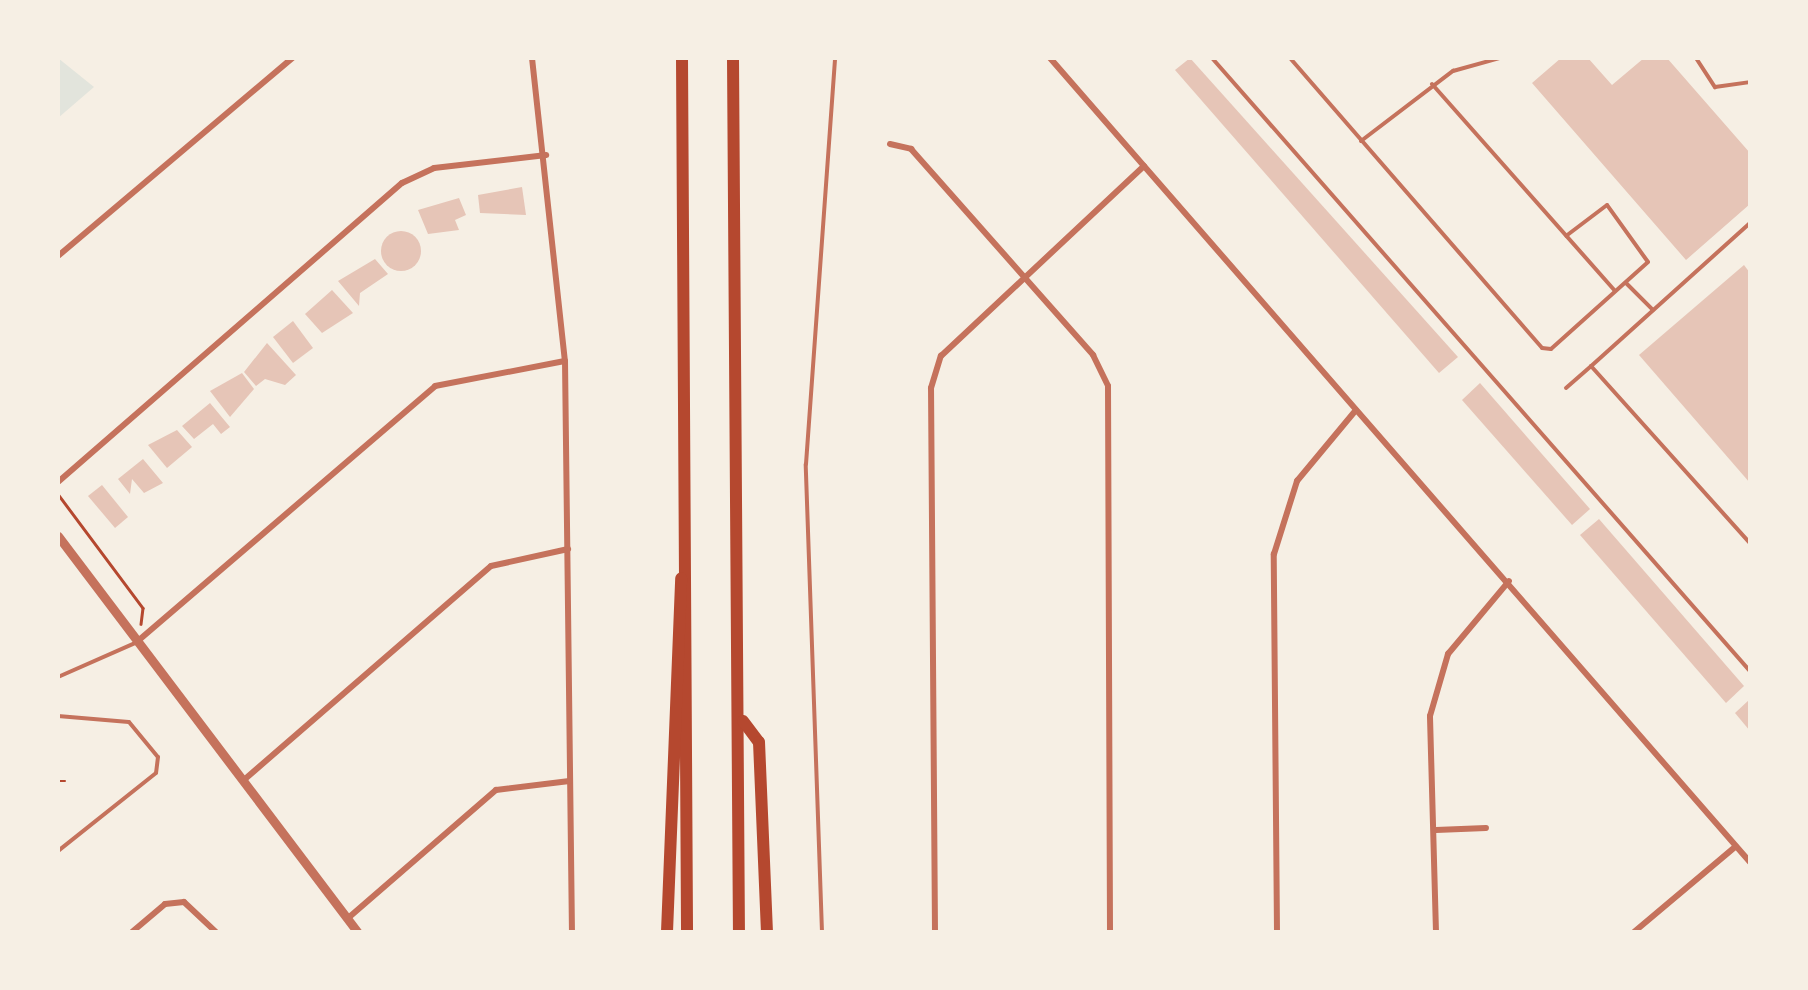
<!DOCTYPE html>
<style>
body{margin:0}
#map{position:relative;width:1808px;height:990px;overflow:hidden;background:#f6efe4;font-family:Helvetica,sans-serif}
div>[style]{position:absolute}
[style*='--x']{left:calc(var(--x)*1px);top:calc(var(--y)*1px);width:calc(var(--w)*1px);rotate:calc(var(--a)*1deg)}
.green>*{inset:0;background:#e2e4dc}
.building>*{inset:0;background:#e6c5b7}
.round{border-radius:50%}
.path>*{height:2.5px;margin:-1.25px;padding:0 1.25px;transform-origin:1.25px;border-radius:1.25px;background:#b5482f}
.service>*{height:4px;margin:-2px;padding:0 2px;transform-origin:2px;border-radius:2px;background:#c5725c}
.minor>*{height:6px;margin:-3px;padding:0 3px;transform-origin:3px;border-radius:3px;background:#c5725c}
.tertiary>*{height:9px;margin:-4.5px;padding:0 4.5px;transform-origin:4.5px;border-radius:4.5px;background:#c5725c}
.motorway>*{height:12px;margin:-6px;padding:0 6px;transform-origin:6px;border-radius:6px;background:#b5482f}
span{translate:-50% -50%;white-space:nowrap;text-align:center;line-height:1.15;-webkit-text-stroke:8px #f6efe4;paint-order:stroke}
.frame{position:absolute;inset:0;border:60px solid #f6efe4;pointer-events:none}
</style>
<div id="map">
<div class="green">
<i style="clip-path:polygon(58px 58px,94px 87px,58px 118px)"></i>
</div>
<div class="building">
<i style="clip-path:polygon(1190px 58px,1458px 357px,1439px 373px,1175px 70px)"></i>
<i style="clip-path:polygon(1561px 58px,1588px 58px,1612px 85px,1644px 58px,1667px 58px,1750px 153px,1750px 204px,1686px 260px,1532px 83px)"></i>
<i style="clip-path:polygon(522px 187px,526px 215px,480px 213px,478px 195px)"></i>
<i style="clip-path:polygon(459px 198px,466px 215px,455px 220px,459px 230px,428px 234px,418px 210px)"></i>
<i class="round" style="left:381px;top:231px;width:40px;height:40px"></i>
<i style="clip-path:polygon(375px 259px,388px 274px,360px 293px,359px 306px,338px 281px)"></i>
<i style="clip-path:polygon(1744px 265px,1750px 273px,1750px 483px,1639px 355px)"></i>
<i style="clip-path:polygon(332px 290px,353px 313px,322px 333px,305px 314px)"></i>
<i style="clip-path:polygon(293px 321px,313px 348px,293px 363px,273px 337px)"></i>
<i style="clip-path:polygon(267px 343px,296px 375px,285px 385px,265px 379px,256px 386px,244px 372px)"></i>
<i style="clip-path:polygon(242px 373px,254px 389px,230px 417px,210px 391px)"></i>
<i style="clip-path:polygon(1480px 383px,1590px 509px,1572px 525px,1462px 400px)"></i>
<i style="clip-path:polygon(210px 403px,230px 427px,221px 434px,213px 424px,194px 439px,182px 426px)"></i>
<i style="clip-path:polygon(177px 430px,192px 447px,167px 468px,148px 445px)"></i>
<i style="clip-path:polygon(143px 459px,163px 483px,144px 493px,132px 479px,130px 494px,118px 479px)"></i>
<i style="clip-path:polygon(102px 485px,128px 517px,115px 528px,88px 496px)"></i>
<i style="clip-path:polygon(1599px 519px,1744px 686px,1726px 703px,1580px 535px)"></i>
<i style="clip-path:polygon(1750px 699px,1750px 731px,1735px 713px)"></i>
</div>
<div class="path">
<i style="--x:58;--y:494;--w:142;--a:53.3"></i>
<i style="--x:143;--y:608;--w:16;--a:97"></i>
<i style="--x:58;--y:781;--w:7;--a:0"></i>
</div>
<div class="service">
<i style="--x:1212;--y:58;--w:816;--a:48.73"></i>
<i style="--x:1290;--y:58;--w:384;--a:49"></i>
<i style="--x:1542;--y:348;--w:9;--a:6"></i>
<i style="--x:1551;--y:349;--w:130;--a:-41.9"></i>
<i style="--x:1648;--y:262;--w:70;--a:-125.7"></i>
<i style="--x:1607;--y:205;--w:51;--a:142.9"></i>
<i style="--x:1696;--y:58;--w:35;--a:57"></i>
<i style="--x:1715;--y:87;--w:35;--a:-8"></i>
<i style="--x:1432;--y:84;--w:276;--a:48.5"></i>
<i style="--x:1361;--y:141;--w:116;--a:-37.3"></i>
<i style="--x:1453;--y:71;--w:49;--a:-15.5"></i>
<i style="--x:1750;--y:223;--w:214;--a:138"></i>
<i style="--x:1591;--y:366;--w:238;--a:48.1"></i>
<i style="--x:1626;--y:283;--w:38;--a:45"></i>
<i style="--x:1566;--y:388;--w:33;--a:-41"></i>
<i style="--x:58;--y:677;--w:84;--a:-23.8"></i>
<i style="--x:58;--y:716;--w:71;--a:4.8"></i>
<i style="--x:129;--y:722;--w:45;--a:50.4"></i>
<i style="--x:158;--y:757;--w:16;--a:97"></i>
<i style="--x:156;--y:773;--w:125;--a:141.5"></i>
<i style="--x:822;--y:932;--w:468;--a:-92"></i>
<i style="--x:806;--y:464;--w:407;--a:-85.9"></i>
</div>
<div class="minor">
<i style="--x:532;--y:58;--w:305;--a:83.8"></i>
<i style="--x:565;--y:361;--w:571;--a:89.3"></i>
<i style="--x:1050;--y:58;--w:1066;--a:48.96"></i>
<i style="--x:890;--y:144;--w:22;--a:13"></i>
<i style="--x:911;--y:149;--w:275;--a:48.5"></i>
<i style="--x:1093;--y:355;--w:34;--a:64"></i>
<i style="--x:1108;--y:386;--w:546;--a:89.79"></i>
<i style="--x:58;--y:256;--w:307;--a:-40.2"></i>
<i style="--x:58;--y:482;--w:456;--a:-41"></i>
<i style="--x:402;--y:183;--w:35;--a:-25"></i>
<i style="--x:434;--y:168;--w:113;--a:-6.6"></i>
<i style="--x:139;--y:640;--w:390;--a:-40.6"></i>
<i style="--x:435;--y:386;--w:132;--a:-10.9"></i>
<i style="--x:245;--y:779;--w:325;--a:-40.9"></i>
<i style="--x:491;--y:566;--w:79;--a:-12.4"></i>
<i style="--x:1436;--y:830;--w:50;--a:-2.3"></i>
<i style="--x:347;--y:919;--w:197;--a:-40.9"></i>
<i style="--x:496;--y:790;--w:74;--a:-7"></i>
<i style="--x:132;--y:932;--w:43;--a:-40.3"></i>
<i style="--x:165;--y:904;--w:19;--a:-6"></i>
<i style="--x:184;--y:902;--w:44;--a:43.2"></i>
<i style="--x:935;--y:932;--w:544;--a:-90.42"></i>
<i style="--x:931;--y:388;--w:34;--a:-73"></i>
<i style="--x:941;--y:356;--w:278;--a:-43.1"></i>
<i style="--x:1277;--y:932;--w:378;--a:-90.5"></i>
<i style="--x:1274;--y:554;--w:77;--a:-72.5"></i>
<i style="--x:1297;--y:481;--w:92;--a:-50.3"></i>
<i style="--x:1436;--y:932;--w:216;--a:-91.6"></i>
<i style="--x:1430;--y:716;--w:65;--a:-73.8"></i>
<i style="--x:1448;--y:654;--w:95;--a:-50.1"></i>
<i style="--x:1634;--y:932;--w:133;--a:-40.1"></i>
</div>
<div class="tertiary">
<i style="--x:58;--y:536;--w:496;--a:52.9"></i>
</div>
<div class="motorway">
<i style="--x:682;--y:58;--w:874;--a:89.67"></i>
<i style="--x:733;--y:58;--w:874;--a:89.61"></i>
<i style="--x:743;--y:721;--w:26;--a:53"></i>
<i style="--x:759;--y:742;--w:190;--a:87.6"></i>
<i style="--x:667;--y:932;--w:354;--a:-87.7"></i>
</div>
<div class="frame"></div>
</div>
